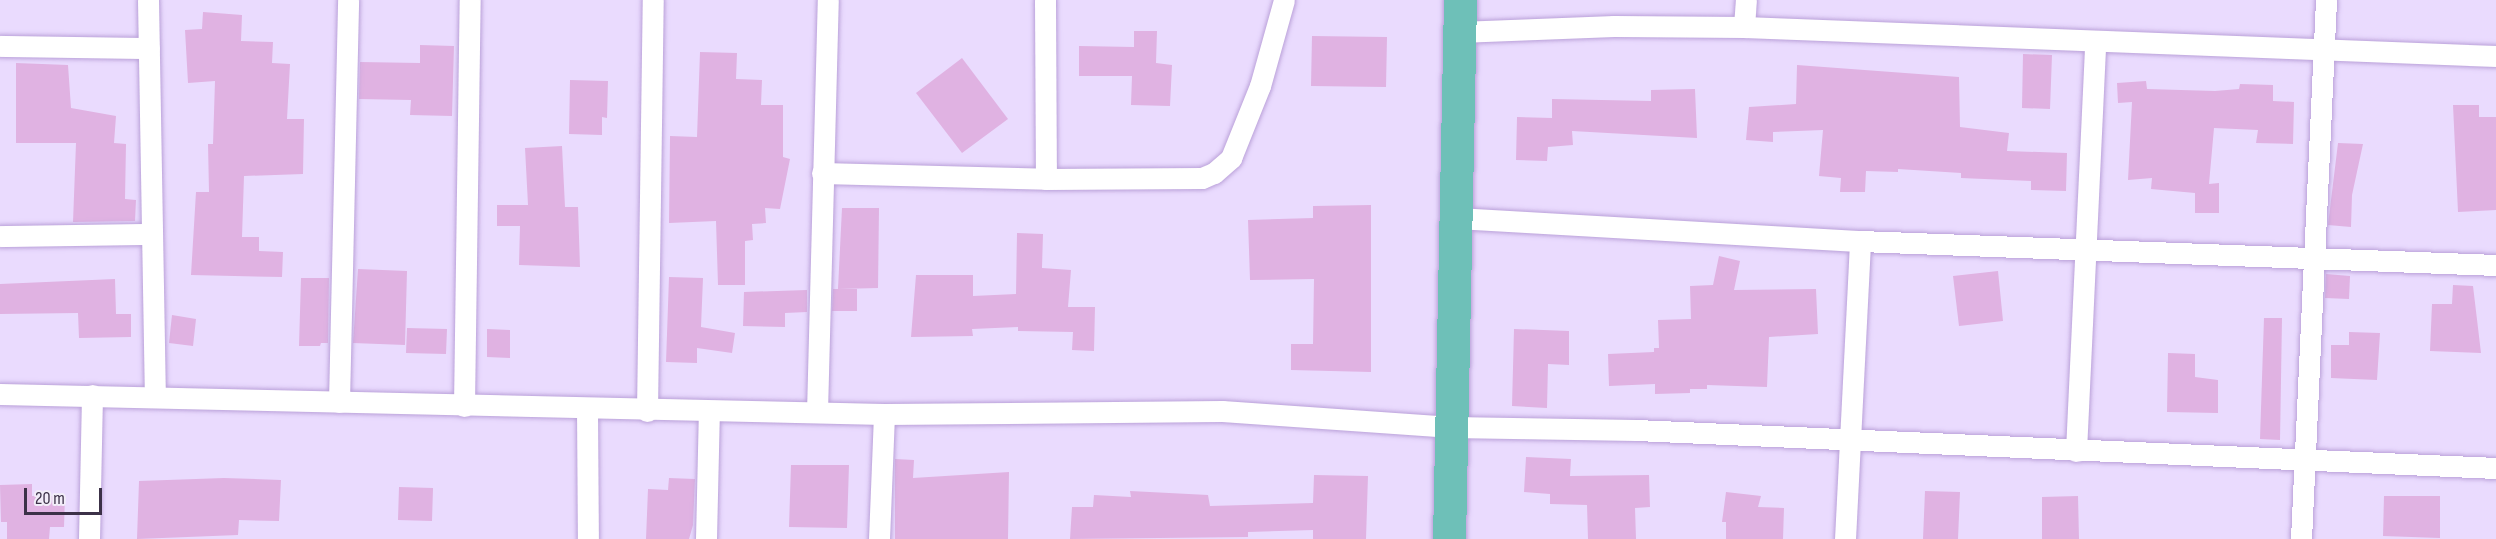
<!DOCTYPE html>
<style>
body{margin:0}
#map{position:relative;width:2496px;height:539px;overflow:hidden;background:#eadbfe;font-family:"Sofia Sans Condensed",sans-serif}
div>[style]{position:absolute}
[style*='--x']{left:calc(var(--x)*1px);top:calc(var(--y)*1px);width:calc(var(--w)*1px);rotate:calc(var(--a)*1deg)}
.building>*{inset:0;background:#e0b2e2}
.roads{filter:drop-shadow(0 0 2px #baa1d9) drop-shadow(0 0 2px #baa1d9)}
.minor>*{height:21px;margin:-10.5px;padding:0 10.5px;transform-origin:10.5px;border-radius:10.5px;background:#fff}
.trunk>*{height:33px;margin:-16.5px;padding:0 16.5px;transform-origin:16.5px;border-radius:16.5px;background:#6ec0b8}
span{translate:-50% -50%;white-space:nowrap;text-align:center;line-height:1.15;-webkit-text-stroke:5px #f2edf9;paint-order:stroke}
.scale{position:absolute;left:24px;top:488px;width:78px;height:27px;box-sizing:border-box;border:3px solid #3c3148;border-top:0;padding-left:8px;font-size:18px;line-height:21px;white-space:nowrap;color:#3c3148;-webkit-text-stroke:4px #f2edf9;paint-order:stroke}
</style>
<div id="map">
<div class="building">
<i style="clip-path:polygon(203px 12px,242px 15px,241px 41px,273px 42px,272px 63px,290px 64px,287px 119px,304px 119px,303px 174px,244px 176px,242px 237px,259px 237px,259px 251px,283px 252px,282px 277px,191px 275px,196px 192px,209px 192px,208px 144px,213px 144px,215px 81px,188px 83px,185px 30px,202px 29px)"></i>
<i style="clip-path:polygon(1134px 31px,1157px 31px,1156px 63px,1172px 65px,1170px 106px,1131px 105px,1132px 76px,1079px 76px,1079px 46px,1134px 47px)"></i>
<i style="clip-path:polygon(1312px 36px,1387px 37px,1386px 87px,1311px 86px)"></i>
<i style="clip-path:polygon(420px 45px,454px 46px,452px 116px,410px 115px,411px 100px,359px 99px,360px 62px,420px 63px)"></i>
<i style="clip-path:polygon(700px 52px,737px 53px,736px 79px,762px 80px,761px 105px,783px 105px,783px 157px,790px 159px,780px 209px,765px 208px,766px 223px,752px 224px,753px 240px,745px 241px,745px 285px,718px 285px,716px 221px,669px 223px,670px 136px,697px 137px)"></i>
<i style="clip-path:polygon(2023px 54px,2052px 55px,2050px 109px,2022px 108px)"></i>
<i style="clip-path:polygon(962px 58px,1008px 119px,962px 153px,916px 93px)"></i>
<i style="clip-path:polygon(16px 63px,68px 65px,71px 108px,116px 116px,114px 143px,126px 144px,125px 199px,136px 200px,135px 221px,73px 222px,76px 143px,16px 143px)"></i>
<i style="clip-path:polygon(1797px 65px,1959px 77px,1960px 127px,2009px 133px,2007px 151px,2067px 153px,2066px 191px,2031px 190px,2031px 181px,1961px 178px,1961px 173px,1898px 169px,1898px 172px,1866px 171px,1865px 192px,1840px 192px,1841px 178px,1819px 176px,1823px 130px,1773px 132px,1773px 142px,1746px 140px,1749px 107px,1796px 104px)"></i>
<i style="clip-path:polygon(570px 80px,608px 81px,607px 118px,602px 117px,602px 135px,569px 134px)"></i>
<i style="clip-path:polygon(2146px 81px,2147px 89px,2215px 91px,2239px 89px,2240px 84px,2273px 85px,2273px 101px,2294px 102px,2293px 144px,2256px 143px,2258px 130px,2214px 128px,2209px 184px,2219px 183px,2219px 213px,2195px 213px,2195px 193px,2151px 189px,2152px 178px,2128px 180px,2132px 102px,2118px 103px,2117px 83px)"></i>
<i style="clip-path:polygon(1695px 89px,1697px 138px,1572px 131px,1573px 145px,1548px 147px,1547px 161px,1516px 160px,1517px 117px,1552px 118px,1552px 99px,1651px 101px,1651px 90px)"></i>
<i style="clip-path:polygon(2453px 105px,2479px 105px,2479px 117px,2496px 117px,2496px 210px,2458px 212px)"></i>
<i style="clip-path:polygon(2338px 143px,2363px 144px,2352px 195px,2351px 227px,2328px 225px)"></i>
<i style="clip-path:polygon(562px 146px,565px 207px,578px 207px,580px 267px,519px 265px,520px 226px,497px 226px,497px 205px,528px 205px,525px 148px)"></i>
<i style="clip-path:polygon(1371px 205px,1371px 372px,1291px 370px,1291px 344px,1313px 344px,1314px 279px,1250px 280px,1248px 220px,1313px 218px,1313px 206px)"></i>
<i style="clip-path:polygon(842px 208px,879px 208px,878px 288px,838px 289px)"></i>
<i style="clip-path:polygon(1017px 233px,1043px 234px,1042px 268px,1071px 270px,1068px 307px,1095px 307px,1094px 351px,1072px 350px,1073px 332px,1018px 331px,1018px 327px,972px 329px,973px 336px,911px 337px,916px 275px,973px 275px,973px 296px,1016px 294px)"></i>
<i style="clip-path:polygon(1719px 256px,1740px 261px,1734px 290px,1816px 289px,1818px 334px,1769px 337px,1767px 387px,1707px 385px,1707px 389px,1690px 389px,1690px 393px,1655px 394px,1655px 384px,1609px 386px,1608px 354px,1654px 352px,1654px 348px,1659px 348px,1658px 320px,1691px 319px,1690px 286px,1713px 285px)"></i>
<i style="clip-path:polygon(358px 269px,407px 271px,405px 345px,353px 343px)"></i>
<i style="clip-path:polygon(1998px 271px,2003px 321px,1959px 326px,1953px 276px)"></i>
<i style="clip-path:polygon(2326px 274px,2350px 276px,2349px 299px,2325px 298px)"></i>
<i style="clip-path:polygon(669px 277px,703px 278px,701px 327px,735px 333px,732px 353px,697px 348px,697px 363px,666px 362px)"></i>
<i style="clip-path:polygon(301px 278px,329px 278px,328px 343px,321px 343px,320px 346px,299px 346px)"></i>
<i style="clip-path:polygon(115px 279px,116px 314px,131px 314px,131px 337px,79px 338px,78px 313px,0 314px,0 284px)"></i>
<i style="clip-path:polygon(2453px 285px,2473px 286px,2481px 353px,2430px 351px,2432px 304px,2452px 304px)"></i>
<i style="clip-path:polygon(833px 289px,857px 289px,857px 311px,832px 311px)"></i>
<i style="clip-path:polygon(807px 290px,807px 312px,785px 313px,785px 327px,743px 326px,744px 292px)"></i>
<i style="clip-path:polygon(172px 315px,196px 319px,193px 346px,169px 343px)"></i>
<i style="clip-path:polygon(2264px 318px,2282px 318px,2280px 440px,2260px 439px)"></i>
<i style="clip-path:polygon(407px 328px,447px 329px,446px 354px,406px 353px)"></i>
<i style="clip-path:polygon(487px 329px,510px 330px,510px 358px,487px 357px)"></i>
<i style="clip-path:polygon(1514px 329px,1569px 331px,1569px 365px,1548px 364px,1547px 408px,1512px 406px)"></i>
<i style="clip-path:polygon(2349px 332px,2380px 333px,2377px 380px,2331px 378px,2331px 345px,2349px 345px)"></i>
<i style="clip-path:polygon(2168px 353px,2195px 354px,2195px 377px,2218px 380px,2218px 413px,2167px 412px)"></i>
<i style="clip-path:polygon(1526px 457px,1571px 459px,1570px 476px,1649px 475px,1650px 507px,1635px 508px,1636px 539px,1588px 539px,1587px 505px,1550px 504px,1550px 494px,1524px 492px)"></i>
<i style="clip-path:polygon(895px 459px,914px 460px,913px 478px,1009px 472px,1008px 539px,895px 539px)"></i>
<i style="clip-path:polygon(791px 465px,849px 465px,847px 528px,789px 527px)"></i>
<i style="clip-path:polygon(1314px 475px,1368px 476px,1366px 539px,1313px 539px,1313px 530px,1248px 532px,1248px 537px,1070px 539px,1072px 507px,1093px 507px,1094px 495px,1131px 497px,1130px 491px,1208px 495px,1210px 506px,1313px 503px)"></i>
<i style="clip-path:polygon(224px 478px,281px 480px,279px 521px,239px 520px,238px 535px,137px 539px,139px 481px)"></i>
<i style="clip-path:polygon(669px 478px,695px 479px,693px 525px,689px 539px,646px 539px,648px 489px,668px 490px)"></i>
<i style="clip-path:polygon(32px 484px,32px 496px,65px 496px,64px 527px,50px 527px,49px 539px,7px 539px,7px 522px,1px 522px,0 485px)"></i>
<i style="clip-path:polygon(399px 487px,433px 488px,432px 521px,398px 520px)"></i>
<i style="clip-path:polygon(1925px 491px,1960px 492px,1958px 539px,1923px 539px)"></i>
<i style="clip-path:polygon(1726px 492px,1761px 496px,1758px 507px,1784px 508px,1783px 539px,1726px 539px,1726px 522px,1722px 522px)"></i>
<i style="clip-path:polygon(2078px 496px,2079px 539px,2042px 539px,2042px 497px)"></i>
<i style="clip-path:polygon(2384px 496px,2440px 496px,2440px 538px,2383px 536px)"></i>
</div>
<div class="roads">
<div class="minor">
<i style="--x:148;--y:0;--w:396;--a:89"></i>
<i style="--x:1045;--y:0;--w:179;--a:89.7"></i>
<i style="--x:1744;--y:27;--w:27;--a:-86"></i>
<i style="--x:1459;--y:32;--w:155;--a:-2.2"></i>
<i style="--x:1614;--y:26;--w:130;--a:0.4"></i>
<i style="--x:1744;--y:27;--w:753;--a:2.21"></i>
<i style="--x:0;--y:46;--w:149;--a:0.8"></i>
<i style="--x:822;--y:173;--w:224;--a:1.5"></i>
<i style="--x:1046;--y:179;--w:156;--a:-0.4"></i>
<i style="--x:1202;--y:178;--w:13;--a:-23"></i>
<i style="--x:1214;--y:173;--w:23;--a:-41"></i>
<i style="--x:1231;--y:158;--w:78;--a:-68.1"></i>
<i style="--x:1260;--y:86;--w:89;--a:-74.4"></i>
<i style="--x:1458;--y:218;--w:403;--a:3.3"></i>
<i style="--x:1860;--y:241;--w:636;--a:2.16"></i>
<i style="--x:0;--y:236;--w:150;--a:-0.8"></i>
<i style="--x:0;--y:394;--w:884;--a:1.3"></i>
<i style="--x:884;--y:414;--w:338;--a:-0.5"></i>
<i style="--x:1222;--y:411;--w:230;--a:4"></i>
<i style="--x:1451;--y:427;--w:185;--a:0.9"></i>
<i style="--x:1636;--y:430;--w:861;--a:2.53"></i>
<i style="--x:339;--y:402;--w:402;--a:-88.7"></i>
<i style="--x:464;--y:406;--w:406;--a:-89.2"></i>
<i style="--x:587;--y:408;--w:131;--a:89.6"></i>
<i style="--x:647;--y:411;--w:411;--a:-89.2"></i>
<i style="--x:817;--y:412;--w:412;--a:-88.5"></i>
<i style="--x:2076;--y:451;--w:410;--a:-87.3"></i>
<i style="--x:89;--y:539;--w:144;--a:-88.8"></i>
<i style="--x:706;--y:539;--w:128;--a:-88.7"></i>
<i style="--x:879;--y:539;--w:125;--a:-87.7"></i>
<i style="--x:1845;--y:539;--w:298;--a:-87.1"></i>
<i style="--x:2301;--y:539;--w:540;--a:-87.34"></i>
</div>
<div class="trunk">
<i style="--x:1449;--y:539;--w:539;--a:-88.83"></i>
</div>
</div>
<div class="scale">20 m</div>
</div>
